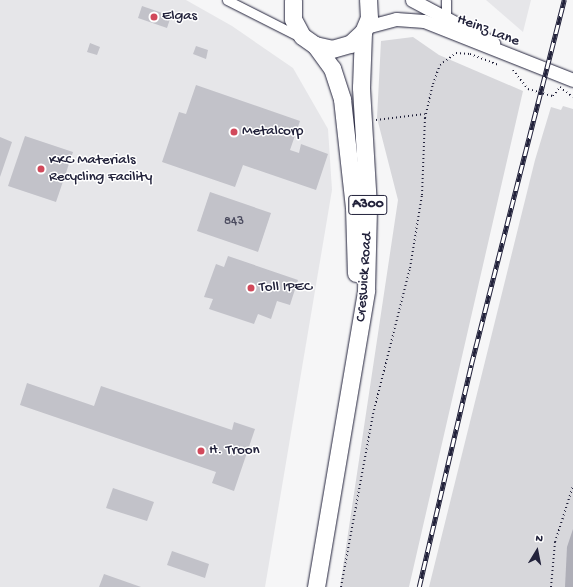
<!DOCTYPE html>
<style>
body{margin:0}
#map{position:relative;width:573px;height:587px;overflow:hidden;background:#f6f6f7;font-family:"Gochi Hand",sans-serif}
div>[style]{position:absolute}
[style*='--x']{left:calc(var(--x)*1px);top:calc(var(--y)*1px);width:calc(var(--w)*1px);rotate:calc(var(--a)*1deg)}
.built>*{inset:0;background:#e6e6e9}
.green>*{inset:0;background:#d7d7db}
.water>*{inset:0;background:#aeaeb7}
.building>*{inset:0;background:#c2c2c9}
.path>*{height:2px;margin-top:-1px;transform-origin:0;background:repeating-linear-gradient(90deg,#22223b 0 1px,transparent 0 4px)}
.roads{filter:drop-shadow(0 0 1px #22223b) drop-shadow(0 0 1px #22223b)}
.street>*{height:9px;margin:-4.5px;padding:0 4.5px;transform-origin:4.5px;border-radius:4.5px;background:#fff}
.secondary>*{height:13px;margin:-6.5px;padding:0 6.5px;transform-origin:6.5px;border-radius:6.5px;background:#fff}
.highway>*{height:17px;margin:-8.5px;padding:0 8.5px;transform-origin:8.5px;border-radius:8.5px;background:#fff}
.rail>*{height:4.5px;margin-top:-2.25px;transform-origin:0;background:repeating-linear-gradient(90deg,#fff 0 9px,#22223b 0 18px);box-sizing:border-box;border-block:1px solid #22223b}
.dots>*{width:11px;height:11px;translate:-50% -50%;box-sizing:border-box;border:2px solid #fff;border-radius:50%}
span{translate:-50% -50%;white-space:nowrap;text-align:center;line-height:1.15;-webkit-text-stroke:3px #fff;paint-order:stroke}
.number-label{font-size:13px;color:#4a4a5e}
.number-label span{-webkit-text-stroke-width:0}
.shield-label span{padding:1px 3px;background:#fff;border:1px solid;border-radius:3px;-webkit-text-stroke-width:0}
.shield-label{font-size:14px;color:#22223b;font-weight:700}
.poi-label{font-size:15px;color:#22223b}
.left{translate:0 -50%;text-align:left}
.street-label{font-size:15px;color:#22223b}
.north{position:absolute;left:517px;top:531px;width:40px;height:40px;-webkit-text-stroke:3px #fff;paint-order:stroke;rotate:10deg;font-size:11px;font-weight:700;line-height:16px;text-align:center;color:#22223b}
.north::after{content:'';display:block;margin:auto;width:14px;height:18px;background:#22223b;clip-path:polygon(50% 0,100% 100%,50% 72%,0 100%)}
</style>
<div id="map">
<div class="built">
<i style="clip-path:polygon(0 0,186px 0,232px 26px,293px 68px,328px 129px,332px 190px,265px 587px,0 587px)"></i>
<i style="clip-path:polygon(486px 0,531px 0,523px 32px)"></i>
</div>
<div class="green">
<i style="clip-path:polygon(413px 37px,439px 55px,523px 91px,409px 587px,340px 587px,398px 200px,377px 118px,381px 41px)"></i>
<i style="clip-path:polygon(563px 106px,573px 109px,573px 587px,429px 587px,535px 160px,551px 107px,561px 110px)"></i>
</div>
<div class="water">
<i style="clip-path:polygon(573px 529px,573px 587px,565px 587px,567px 547px)"></i>
</div>
<div class="building">
<i style="clip-path:polygon(142px 6px,171px 16px,167px 28px,138px 18px)"></i>
<i style="clip-path:polygon(90px 43px,100px 47px,97px 55px,87px 52px)"></i>
<i style="clip-path:polygon(196px 46px,208px 50px,206px 59px,193px 54px)"></i>
<i style="clip-path:polygon(196px 85px,300px 121px,290px 150px,299px 153px,301px 144px,328px 154px,316px 190px,243px 165px,235px 187px,162px 162px,179px 112px,186px 114px)"></i>
<i style="clip-path:polygon(25px 136px,73px 152px,56px 202px,8px 186px)"></i>
<i style="clip-path:polygon(0 137px,12px 142px,0 177px)"></i>
<i style="clip-path:polygon(210px 192px,271px 213px,258px 252px,197px 231px)"></i>
<i style="clip-path:polygon(228px 256px,298px 280px,290px 305px,277px 301px,271px 319px,258px 314px,254px 324px,209px 309px,213px 299px,204px 297px,216px 264px,224px 267px)"></i>
<i style="clip-path:polygon(27px 383px,94px 406px,101px 386px,232px 430px,234px 422px,255px 429px,234px 491px,212px 483px,216px 472px,20px 405px)"></i>
<i style="clip-path:polygon(113px 488px,154px 502px,147px 521px,106px 508px)"></i>
<i style="clip-path:polygon(172px 551px,209px 564px,205px 578px,167px 565px)"></i>
<i style="clip-path:polygon(104px 574px,141px 587px,99px 587px)"></i>
</div>
<div class="path">
<i style="--x:513;--y:70;--w:24;--a:52"></i>
<i style="--x:528;--y:89;--w:26;--a:16"></i>
<i style="--x:553;--y:96;--w:11;--a:-52"></i>
<i style="--x:560;--y:87;--w:16;--a:38"></i>
<i style="--x:376;--y:120;--w:49;--a:-7"></i>
<i style="--x:341;--y:587;--w:176;--a:-79.5"></i>
<i style="--x:373;--y:414;--w:151;--a:-75.8"></i>
<i style="--x:410;--y:268;--w:74;--a:-80.7"></i>
<i style="--x:422;--y:195;--w:77;--a:-87.8"></i>
<i style="--x:425;--y:118;--w:35;--a:-77"></i>
<i style="--x:433;--y:84;--w:20;--a:-70"></i>
<i style="--x:440;--y:65;--w:20;--a:-37"></i>
<i style="--x:456;--y:53;--w:14;--a:4"></i>
<i style="--x:470;--y:54;--w:31;--a:21"></i>
<i style="--x:551;--y:587;--w:45;--a:-84.9"></i>
<i style="--x:555;--y:542;--w:59;--a:-72.2"></i>
</div>
<div class="roads">
<div class="street">
<i style="--x:227;--y:0;--w:82;--a:26.9"></i>
<i style="--x:443;--y:22;--w:7;--a:-63"></i>
<i style="--x:446;--y:16;--w:16;--a:-90"></i>
</div>
<div class="secondary">
<i style="--x:412;--y:0;--w:92;--a:28"></i>
<i style="--x:366;--y:27;--w:31;--a:-15"></i>
<i style="--x:396;--y:19;--w:28;--a:4"></i>
<i style="--x:424;--y:21;--w:160;--a:21.6"></i>
</div>
<div class="highway">
<i style="--x:293;--y:0;--w:19;--a:90"></i>
<i style="--x:293;--y:19;--w:19;--a:62"></i>
<i style="--x:302;--y:36;--w:16;--a:35"></i>
<i style="--x:315;--y:45;--w:17;--a:13"></i>
<i style="--x:332;--y:49;--w:19;--a:-16"></i>
<i style="--x:350;--y:44;--w:18;--a:-43"></i>
<i style="--x:363;--y:32;--w:15;--a:-67"></i>
<i style="--x:369;--y:18;--w:18;--a:-93"></i>
<i style="--x:315;--y:45;--w:29;--a:54"></i>
<i style="--x:332;--y:68;--w:33;--a:72"></i>
<i style="--x:342;--y:99;--w:109;--a:83.7"></i>
<i style="--x:354;--y:207;--w:66;--a:88.3"></i>
<i style="--x:316;--y:587;--w:301;--a:-80.4"></i>
<i style="--x:366;--y:290;--w:84;--a:-88.6"></i>
<i style="--x:368;--y:206;--w:119;--a:-93.4"></i>
<i style="--x:361;--y:87;--w:55;--a:-87.9"></i>
</div>
</div>
<div class="rail">
<i style="--x:419;--y:587;--w:228;--a:-76.8"></i>
<i style="--x:471;--y:365;--w:377;--a:-75.7"></i>
</div>
<div class="dots">
<i style="left:154px;top:17px;background:#d1495b"></i>
<i style="left:234px;top:132px;background:#d1495b"></i>
<i style="left:41px;top:169px;background:#d1495b"></i>
<i style="left:251px;top:288px;background:#d1495b"></i>
<i style="left:201px;top:451px;background:#d1495b"></i>
</div>
<div class="number-label">
<span style="left:234px;top:222px">843</span>
</div>
<div class="shield-label">
<span style="left:368px;top:205px">A300</span>
</div>
<div class="poi-label">
<span class="left" style="left:162px;top:17px">Elgas</span>
<span class="left" style="left:242px;top:132px">Metalcorp</span>
<span class="left" style="left:49px;top:169px">KKC Materials<br>Recycling Facility</span>
<span class="left" style="left:259px;top:288px">Toll IPEC</span>
<span class="left" style="left:209px;top:451px">H. Troon</span>
</div>
<div class="street-label">
<span style="left:488px;top:31px;rotate:21deg">Heinz Lane</span>
<span style="left:365px;top:277px;rotate:-86deg">Creswick Road</span>
</div>
<div class="north">N</div>
</div>
